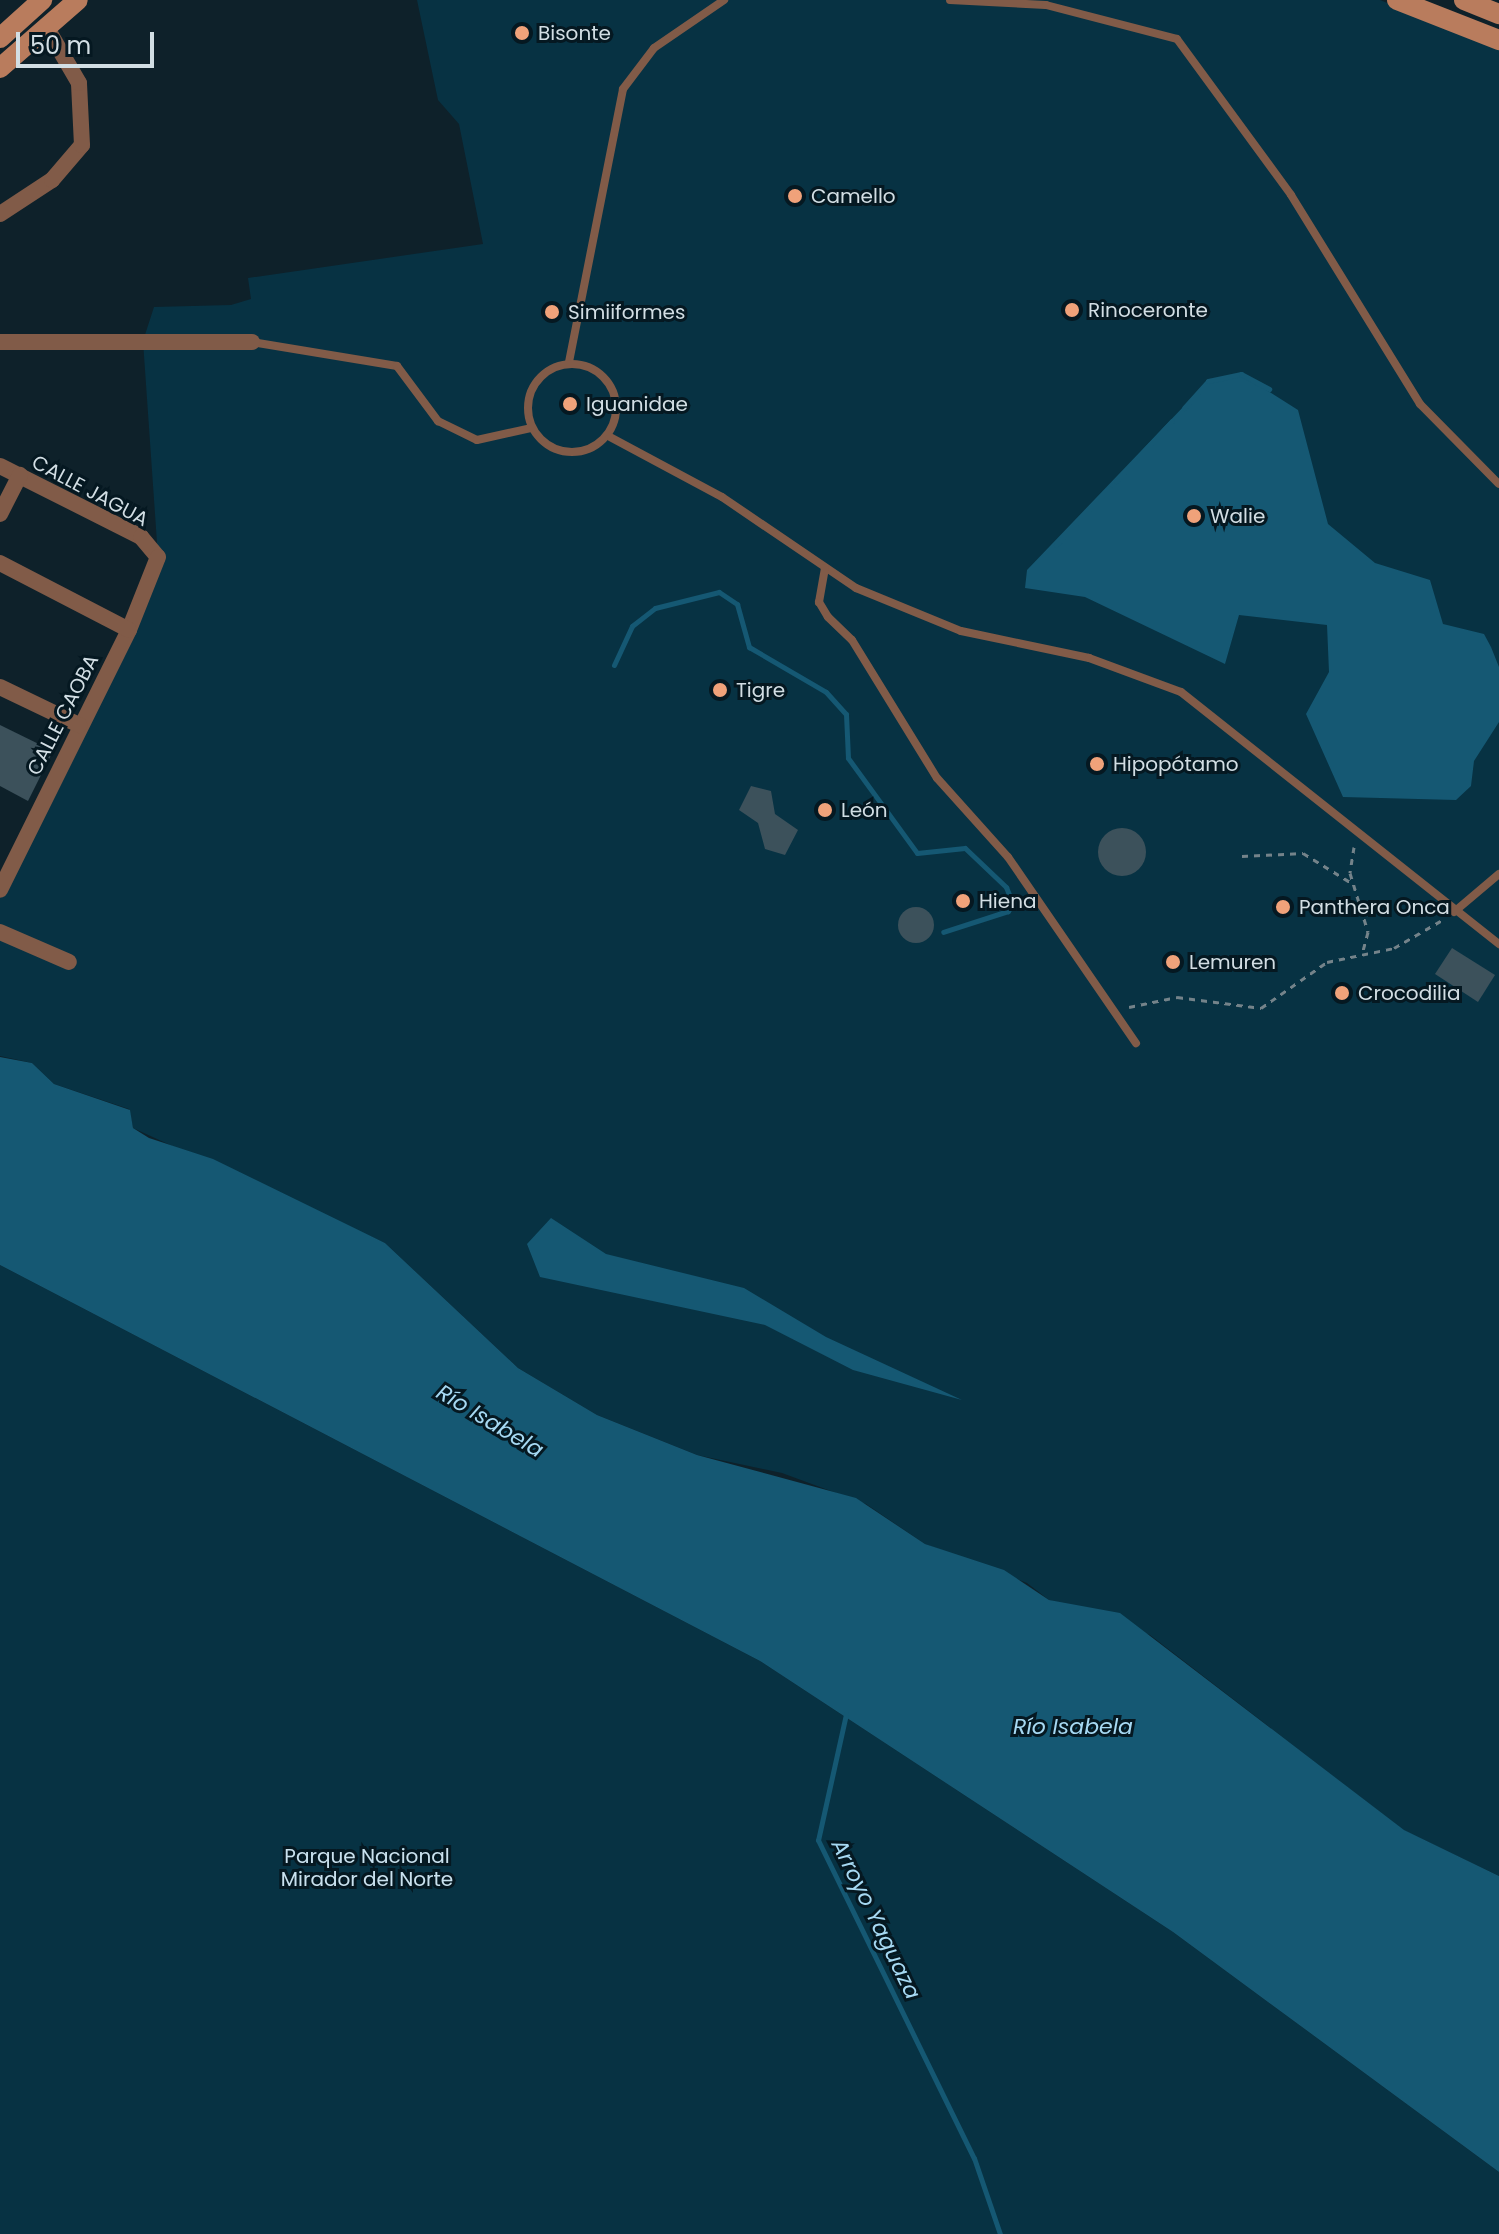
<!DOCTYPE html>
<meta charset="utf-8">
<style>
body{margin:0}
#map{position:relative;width:1499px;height:2234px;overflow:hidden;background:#0e212a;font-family:Poppins,sans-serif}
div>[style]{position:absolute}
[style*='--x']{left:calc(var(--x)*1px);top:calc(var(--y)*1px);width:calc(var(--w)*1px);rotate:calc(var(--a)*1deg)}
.green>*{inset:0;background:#073243}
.water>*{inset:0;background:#155873}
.stream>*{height:5px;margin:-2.5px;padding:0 2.5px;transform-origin:2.5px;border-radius:2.5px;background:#155873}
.building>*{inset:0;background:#3c515b}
.round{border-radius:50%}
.path>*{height:3px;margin-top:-1.5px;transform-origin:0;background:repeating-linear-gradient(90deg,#74838a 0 6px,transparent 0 12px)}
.service>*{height:8px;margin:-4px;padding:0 4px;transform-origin:4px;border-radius:4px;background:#815b48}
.service>.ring{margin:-4px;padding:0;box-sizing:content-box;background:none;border:8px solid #815b48;border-radius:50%}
.minor>*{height:16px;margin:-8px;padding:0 8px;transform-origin:8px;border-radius:8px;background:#815b48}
.secondary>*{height:20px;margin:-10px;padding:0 10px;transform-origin:10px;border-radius:10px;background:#b97c5d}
.dots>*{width:22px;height:22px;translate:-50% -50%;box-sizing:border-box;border:4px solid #051821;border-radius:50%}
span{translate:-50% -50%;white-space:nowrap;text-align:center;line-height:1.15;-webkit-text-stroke:6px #051821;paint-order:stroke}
.poi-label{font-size:20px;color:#d2dee4}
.left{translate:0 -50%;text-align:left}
.street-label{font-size:20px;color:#d2dee4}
.park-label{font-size:20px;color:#c9e1ee}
.water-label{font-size:22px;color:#a6d9f3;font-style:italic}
.scale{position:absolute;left:16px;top:32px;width:138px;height:36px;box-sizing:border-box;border:4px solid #d2dee4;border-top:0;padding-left:10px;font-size:24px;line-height:28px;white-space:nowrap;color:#d2dee4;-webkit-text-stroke:6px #051821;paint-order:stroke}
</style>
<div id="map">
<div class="green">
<i style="clip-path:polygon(417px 0,1380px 0,1499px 49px,1499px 1876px,1403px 1830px,1150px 1635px,1049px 1600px,1027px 1583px,925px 1544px,866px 1504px,782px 1473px,697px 1455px,597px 1415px,518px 1368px,385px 1243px,133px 1128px,129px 1109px,54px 1084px,32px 1063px,0 1056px,0 890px,158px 557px,143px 341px,154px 307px,231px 305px,251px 299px,248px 278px,483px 244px,459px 124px,438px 100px)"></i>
<i style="clip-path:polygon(0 1265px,760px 1661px,1173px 1932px,1499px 2172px,1499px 2234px,0 2234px)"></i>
</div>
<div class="water">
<i style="clip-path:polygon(1241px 374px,1298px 410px,1328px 524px,1375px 563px,1430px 580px,1443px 624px,1484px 634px,1491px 647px,1499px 667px,1499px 722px,1474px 761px,1471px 786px,1456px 800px,1343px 797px,1306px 714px,1329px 672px,1327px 625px,1239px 615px,1225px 664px,1085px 597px,1025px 588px,1027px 570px,1208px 381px)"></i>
<i style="clip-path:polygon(0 1057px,32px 1063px,54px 1084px,130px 1110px,133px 1128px,149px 1138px,213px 1159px,385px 1243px,518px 1368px,597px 1415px,697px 1455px,856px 1498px,925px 1544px,1004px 1570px,1049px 1600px,1120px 1613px,1404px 1830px,1499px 1876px,1499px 2172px,1173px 1932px,760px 1661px,0 1265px)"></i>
<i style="clip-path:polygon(551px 1218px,606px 1254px,744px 1288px,826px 1337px,962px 1400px,853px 1370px,765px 1325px,540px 1277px,527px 1244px)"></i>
</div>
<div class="stream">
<i style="--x:1184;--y:408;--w:36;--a:-48"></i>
<i style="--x:1208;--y:381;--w:34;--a:-12"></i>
<i style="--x:1241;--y:374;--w:32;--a:28"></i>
<i style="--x:1116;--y:481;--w:82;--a:-47"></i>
<i style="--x:1056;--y:545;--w:78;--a:-47.1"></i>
<i style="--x:614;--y:665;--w:43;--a:-65.2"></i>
<i style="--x:632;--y:626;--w:29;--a:-38"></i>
<i style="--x:655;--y:608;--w:66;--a:-14"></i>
<i style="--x:719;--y:592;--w:22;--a:34"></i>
<i style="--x:737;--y:604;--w:45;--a:74.4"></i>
<i style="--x:749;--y:647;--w:89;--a:30.3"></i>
<i style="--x:826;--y:692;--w:30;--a:48"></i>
<i style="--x:846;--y:714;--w:44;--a:87.4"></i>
<i style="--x:848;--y:758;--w:117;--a:54"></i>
<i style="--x:917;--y:853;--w:48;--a:-5.9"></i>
<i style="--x:965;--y:848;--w:57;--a:43.6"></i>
<i style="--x:1006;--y:887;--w:18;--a:68"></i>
<i style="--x:1013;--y:904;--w:9;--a:126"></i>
<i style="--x:1008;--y:911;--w:68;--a:162.1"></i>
<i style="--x:846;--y:1714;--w:129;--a:102.5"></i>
<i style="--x:818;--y:1840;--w:354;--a:63.9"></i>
<i style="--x:974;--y:2158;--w:80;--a:71.1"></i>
</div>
<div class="building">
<i style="clip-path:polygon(0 725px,53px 751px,28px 801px,0 786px)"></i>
<i style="clip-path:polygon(751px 786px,771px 791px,775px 814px,798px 830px,785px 855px,765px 849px,758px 823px,739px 810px)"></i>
<i class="round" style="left:1098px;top:828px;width:48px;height:48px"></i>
<i class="round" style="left:898px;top:907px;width:36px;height:36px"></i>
<i style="clip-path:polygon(1452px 948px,1495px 975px,1478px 1002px,1435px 974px)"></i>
</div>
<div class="path">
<i style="--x:1354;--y:847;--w:26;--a:99"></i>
<i style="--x:1350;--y:873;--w:62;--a:73"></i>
<i style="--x:1368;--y:932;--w:23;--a:105"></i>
<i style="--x:1242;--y:856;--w:61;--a:-2.8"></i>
<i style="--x:1303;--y:853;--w:55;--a:31.7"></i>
<i style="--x:1129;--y:1007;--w:49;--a:-11.8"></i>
<i style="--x:1177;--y:997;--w:85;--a:7.5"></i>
<i style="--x:1261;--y:1008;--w:80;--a:-34.9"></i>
<i style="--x:1327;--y:962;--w:68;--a:-11.8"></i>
<i style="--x:1394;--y:948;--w:58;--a:-30.1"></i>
</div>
<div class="service">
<i style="--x:950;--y:0;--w:96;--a:3"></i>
<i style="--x:1046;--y:5;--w:135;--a:14.5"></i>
<i style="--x:1177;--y:39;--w:193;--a:53.8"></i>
<i style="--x:1291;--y:195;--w:246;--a:58.3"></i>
<i style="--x:1420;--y:404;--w:112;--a:45.4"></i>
<i style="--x:252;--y:342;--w:147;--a:9.4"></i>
<i style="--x:397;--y:366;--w:69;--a:53.3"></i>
<i style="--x:438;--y:421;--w:43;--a:26"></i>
<i style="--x:477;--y:440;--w:55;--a:-12.5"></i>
<i style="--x:569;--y:362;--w:278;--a:-78.8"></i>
<i style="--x:623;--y:89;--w:51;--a:-52.9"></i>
<i style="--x:654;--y:48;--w:85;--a:-34.4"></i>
<i class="ring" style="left:528px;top:364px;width:80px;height:80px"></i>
<i style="--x:610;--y:437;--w:127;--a:28.2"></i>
<i style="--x:722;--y:497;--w:162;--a:34.2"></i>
<i style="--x:856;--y:588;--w:113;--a:22.3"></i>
<i style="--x:961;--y:631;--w:131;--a:11.9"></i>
<i style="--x:1089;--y:658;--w:98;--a:20.3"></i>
<i style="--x:1181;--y:692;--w:406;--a:38.4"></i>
<i style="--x:825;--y:568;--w:35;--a:100"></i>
<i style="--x:819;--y:602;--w:17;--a:59"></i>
<i style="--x:828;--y:617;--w:33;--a:44"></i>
<i style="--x:852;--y:640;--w:162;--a:58.4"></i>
<i style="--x:937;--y:778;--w:106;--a:48.1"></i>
<i style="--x:1008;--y:857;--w:226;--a:55.5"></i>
<i style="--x:1454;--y:912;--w:59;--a:-40.2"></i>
</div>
<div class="minor">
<i style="--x:0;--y:214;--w:62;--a:-33.2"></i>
<i style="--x:52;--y:180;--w:46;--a:-49.4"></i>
<i style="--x:82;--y:145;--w:62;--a:-92.8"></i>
<i style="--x:79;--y:83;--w:64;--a:-120.2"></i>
<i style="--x:0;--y:342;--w:252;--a:0"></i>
<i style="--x:0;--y:466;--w:158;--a:26.7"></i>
<i style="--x:141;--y:537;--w:26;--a:50"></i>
<i style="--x:158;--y:557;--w:79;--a:111.7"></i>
<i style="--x:129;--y:630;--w:290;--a:116.4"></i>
<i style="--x:0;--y:514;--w:44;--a:-62.9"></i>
<i style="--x:0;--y:563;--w:145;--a:27.4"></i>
<i style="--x:0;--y:687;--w:88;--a:25.7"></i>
<i style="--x:0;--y:932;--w:75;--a:23.5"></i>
</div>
<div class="secondary">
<i style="--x:1397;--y:0;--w:110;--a:21.4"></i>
<i style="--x:1464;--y:0;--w:38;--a:22"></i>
<i style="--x:0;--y:38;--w:57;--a:-42.1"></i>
<i style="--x:0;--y:68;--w:103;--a:-41.1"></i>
</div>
<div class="dots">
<i style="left:522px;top:33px;background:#f0a27a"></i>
<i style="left:795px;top:196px;background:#f0a27a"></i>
<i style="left:1072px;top:310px;background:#f0a27a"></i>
<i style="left:552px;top:312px;background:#f0a27a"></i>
<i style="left:570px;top:404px;background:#f0a27a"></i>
<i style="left:1194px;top:516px;background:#f0a27a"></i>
<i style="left:720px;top:690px;background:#f0a27a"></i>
<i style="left:1097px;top:764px;background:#f0a27a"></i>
<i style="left:825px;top:810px;background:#f0a27a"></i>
<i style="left:963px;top:901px;background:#f0a27a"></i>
<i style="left:1283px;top:907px;background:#f0a27a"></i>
<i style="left:1173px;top:962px;background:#f0a27a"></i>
<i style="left:1342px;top:993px;background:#f0a27a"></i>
</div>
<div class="poi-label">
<span class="left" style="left:538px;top:33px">Bisonte</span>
<span class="left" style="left:811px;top:196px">Camello</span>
<span class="left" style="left:1088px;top:310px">Rinoceronte</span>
<span class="left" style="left:568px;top:312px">Simiiformes</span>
<span class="left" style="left:586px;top:404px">Iguanidae</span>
<span class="left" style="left:1210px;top:516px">Walie</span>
<span class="left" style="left:736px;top:690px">Tigre</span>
<span class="left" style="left:1113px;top:764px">Hipopótamo</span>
<span class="left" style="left:841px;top:810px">León</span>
<span class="left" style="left:979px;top:901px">Hiena</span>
<span class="left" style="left:1299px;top:907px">Panthera Onca</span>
<span class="left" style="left:1189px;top:962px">Lemuren</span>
<span class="left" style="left:1358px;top:993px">Crocodilia</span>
</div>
<div class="street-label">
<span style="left:90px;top:491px;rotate:28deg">CALLE JAGUA</span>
<span style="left:63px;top:715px;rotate:-63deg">CALLE CAOBA</span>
</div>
<div class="park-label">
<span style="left:367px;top:1868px">Parque Nacional<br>Mirador del Norte</span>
</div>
<div class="water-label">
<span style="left:490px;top:1421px;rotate:31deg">Río Isabela</span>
<span style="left:1073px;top:1727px">Río Isabela</span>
<span style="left:876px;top:1919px;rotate:64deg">Arroyo Yaguaza</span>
</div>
<div class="scale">50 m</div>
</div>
